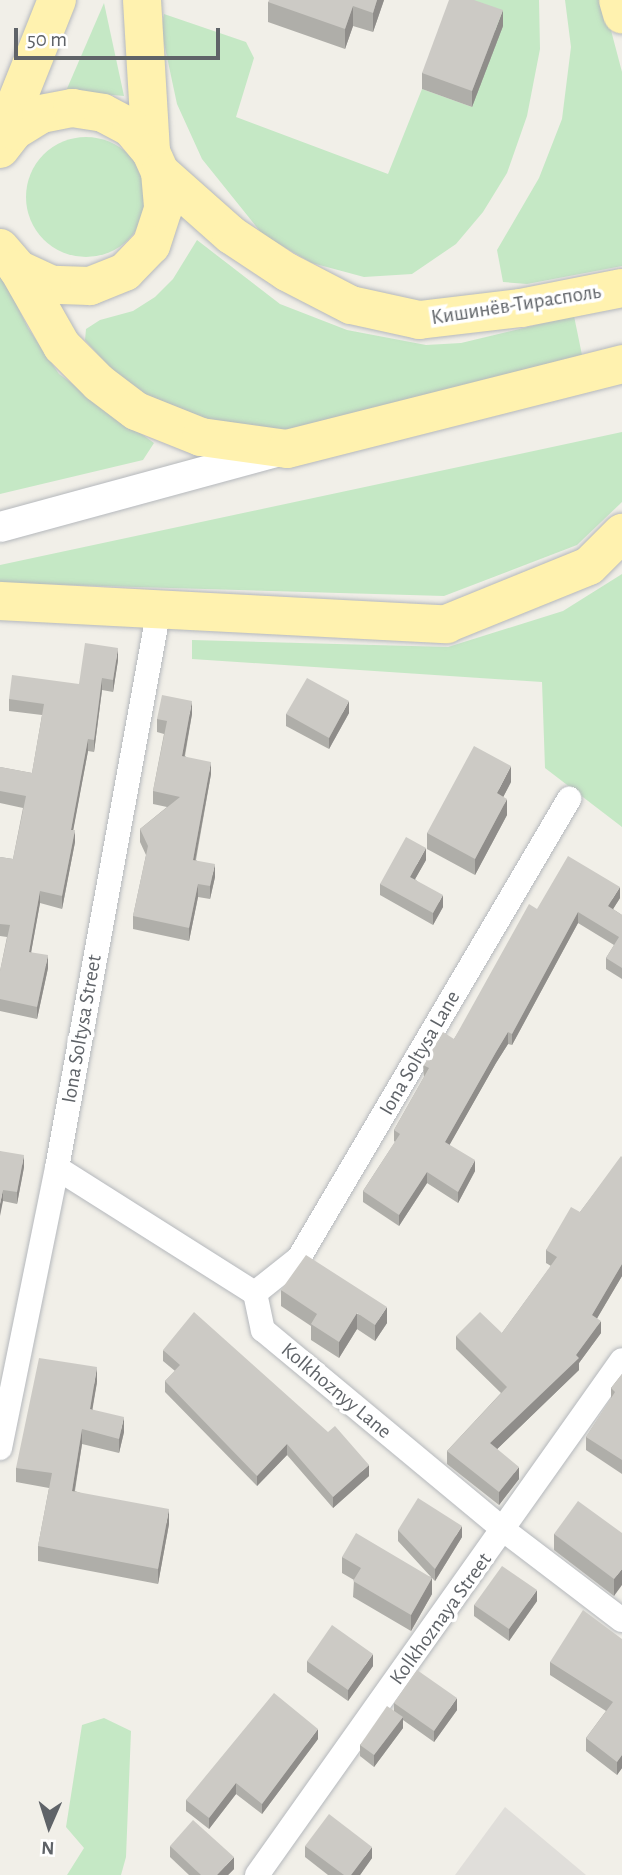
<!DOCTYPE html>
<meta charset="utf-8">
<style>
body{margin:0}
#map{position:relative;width:622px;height:1875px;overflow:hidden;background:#f1efe8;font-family:"Alegreya Sans",sans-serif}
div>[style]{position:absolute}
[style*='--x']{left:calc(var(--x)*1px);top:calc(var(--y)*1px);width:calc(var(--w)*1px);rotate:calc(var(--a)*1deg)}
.industrial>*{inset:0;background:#e0deda}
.green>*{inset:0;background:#c5e8c5}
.round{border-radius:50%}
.roads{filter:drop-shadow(0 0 2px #b5b8bc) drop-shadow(0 0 2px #b5b8bc)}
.minor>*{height:24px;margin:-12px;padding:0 12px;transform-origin:12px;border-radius:12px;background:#fff}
.tertiary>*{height:30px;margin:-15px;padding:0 15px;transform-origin:15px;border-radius:15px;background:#fff}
.primary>*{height:38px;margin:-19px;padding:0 19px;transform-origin:19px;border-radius:19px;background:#fff2af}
.wall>*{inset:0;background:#afaea9}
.shaded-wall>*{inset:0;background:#8f8d8a}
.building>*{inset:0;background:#cccac5}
span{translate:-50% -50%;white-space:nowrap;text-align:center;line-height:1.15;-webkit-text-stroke:7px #fff;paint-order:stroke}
.street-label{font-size:21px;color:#5f6368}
.north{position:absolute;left:14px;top:1791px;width:70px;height:70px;-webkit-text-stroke:5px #fff;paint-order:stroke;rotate:183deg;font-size:19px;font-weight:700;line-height:28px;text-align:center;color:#5f6368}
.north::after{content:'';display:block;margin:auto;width:24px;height:32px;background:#5f6368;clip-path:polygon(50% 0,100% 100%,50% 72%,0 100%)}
.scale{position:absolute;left:14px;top:28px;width:206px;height:32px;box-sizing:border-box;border:4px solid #5f6368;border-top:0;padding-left:9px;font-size:21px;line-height:24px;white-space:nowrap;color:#5f6368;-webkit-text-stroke:5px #fff;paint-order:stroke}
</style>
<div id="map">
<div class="industrial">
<i style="clip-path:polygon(505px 1807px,586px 1875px,455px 1875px)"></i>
</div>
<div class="green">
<i style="clip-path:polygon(455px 0,539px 0,540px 49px,527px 116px,507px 173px,483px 212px,456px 244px,412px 274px,364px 277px,312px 263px,263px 235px,202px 159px,177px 104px,161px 29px,164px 14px,246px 42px,254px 58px,236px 117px,388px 174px,422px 89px,472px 107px)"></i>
<i style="clip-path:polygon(565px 0,603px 0,622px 72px,622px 266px,527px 284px,503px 282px,497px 250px,539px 178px,562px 119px,571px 47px)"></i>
<i style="clip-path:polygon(104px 3px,124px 96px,66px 91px)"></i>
<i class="round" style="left:26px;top:137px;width:120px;height:120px"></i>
<i style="clip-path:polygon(197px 240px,280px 304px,347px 330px,426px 345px,461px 343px,574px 316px,582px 355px,292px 434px,203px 427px,123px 382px,85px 340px,86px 329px,100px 320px,133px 311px,155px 297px,173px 279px)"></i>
<i style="clip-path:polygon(0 271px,28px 328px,59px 374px,154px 443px,143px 460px,0 494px)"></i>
<i style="clip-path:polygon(622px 432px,622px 502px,577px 545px,444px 596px,0 583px,0 565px)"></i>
<i style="clip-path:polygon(622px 574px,622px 827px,545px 768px,542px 682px,192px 659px,192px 640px,448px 647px,563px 611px)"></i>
<i style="clip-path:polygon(104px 1718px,131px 1731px,126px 1857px,121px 1875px,67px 1875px,84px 1848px,66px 1827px,82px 1725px)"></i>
</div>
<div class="roads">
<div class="minor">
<i style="--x:57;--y:1168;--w:234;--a:32.3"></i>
<i style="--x:255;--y:1293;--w:38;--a:78"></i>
<i style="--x:263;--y:1330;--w:315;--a:39.7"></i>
<i style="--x:505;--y:1531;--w:147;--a:37.3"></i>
<i style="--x:255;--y:1293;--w:56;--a:-38.5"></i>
<i style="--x:299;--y:1258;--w:533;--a:-59.53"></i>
<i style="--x:0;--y:1448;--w:286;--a:-78.5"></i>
<i style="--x:57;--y:1168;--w:568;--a:-79.66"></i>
<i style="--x:257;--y:1875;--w:631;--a:-54.67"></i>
</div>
<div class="tertiary">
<i style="--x:0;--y:527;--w:290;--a:-15.2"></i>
</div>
<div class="primary">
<i style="--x:142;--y:0;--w:152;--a:86.6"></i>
<i style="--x:618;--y:0;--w:15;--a:74"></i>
<i style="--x:0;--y:143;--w:154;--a:-68.3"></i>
<i style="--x:0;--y:149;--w:23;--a:-52"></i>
<i style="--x:14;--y:131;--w:32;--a:-32"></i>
<i style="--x:41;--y:114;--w:32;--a:-11"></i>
<i style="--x:72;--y:108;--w:31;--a:9"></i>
<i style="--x:103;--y:113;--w:32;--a:28"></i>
<i style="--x:131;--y:128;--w:31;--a:50"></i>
<i style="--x:151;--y:152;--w:22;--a:66"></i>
<i style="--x:160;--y:172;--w:37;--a:85"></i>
<i style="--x:163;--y:209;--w:38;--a:108"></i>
<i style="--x:151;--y:245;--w:37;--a:134"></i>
<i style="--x:125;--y:272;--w:38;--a:158"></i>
<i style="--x:90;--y:286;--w:38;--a:-178"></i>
<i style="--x:52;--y:285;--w:38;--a:-155"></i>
<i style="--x:160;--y:172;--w:95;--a:41.6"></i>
<i style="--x:231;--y:235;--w:67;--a:33.5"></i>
<i style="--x:287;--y:272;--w:72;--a:27.3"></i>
<i style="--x:351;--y:305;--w:70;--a:12.4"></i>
<i style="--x:419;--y:320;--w:103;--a:-6.7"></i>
<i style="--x:521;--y:308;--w:103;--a:-11.2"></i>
<i style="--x:0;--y:248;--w:28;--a:49"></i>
<i style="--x:18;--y:269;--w:89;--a:60.3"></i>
<i style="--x:62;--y:346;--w:52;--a:45"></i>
<i style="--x:99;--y:383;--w:46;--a:37.1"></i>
<i style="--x:136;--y:411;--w:70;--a:21.8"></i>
<i style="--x:201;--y:437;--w:87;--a:7.9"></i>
<i style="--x:287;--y:449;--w:346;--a:-14.2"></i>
<i style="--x:0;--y:601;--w:447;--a:3"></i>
<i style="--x:446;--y:624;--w:154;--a:-22.1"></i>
<i style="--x:589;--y:566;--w:47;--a:-45"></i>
</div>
</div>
<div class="wall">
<i style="clip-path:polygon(384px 0,373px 32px,353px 26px,345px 49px,268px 22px,268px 2px)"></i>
<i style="clip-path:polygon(503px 26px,472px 107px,422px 89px,422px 73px)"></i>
<i style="clip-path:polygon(118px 660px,113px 692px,102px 690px,94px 752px,88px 751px,73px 830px,75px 842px,62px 909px,40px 903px,31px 952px,48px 968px,37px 1019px,0 1011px,0 971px,7px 937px,0 936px,0 857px,13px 859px,23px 808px,0 803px,0 767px,32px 773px,42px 715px,9px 711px,9px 699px,79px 684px)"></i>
<i style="clip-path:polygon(349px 713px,329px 749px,286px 726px,286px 714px)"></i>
<i style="clip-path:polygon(192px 714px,185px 756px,211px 774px,196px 860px,215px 877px,210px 899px,198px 897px,189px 941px,133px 929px,133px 916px,146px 855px,140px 842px,140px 829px,167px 807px,153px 804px,153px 791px,164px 734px,157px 732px,157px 719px)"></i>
<i style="clip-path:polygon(511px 782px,503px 797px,507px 815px,475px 875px,427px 849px,427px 833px)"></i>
<i style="clip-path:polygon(426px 860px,415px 879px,443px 907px,433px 925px,380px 895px,380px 884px)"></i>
<i style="clip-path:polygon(620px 898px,613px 909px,622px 915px,622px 979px,606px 969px,606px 958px,614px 945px,578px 923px,512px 1045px,508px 1044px,496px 1063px,449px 1145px,475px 1171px,458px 1203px,427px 1183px,399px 1226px,363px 1202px,363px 1191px,395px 1142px,394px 1141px,394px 1130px,424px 1077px,423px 1065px,454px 1039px,537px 909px)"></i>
<i style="clip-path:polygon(0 1151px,24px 1167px,17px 1204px,3px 1201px)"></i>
<i style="clip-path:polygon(622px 1157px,622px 1276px,597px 1318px,601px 1333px,579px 1363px,579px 1370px,497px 1449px,519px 1479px,499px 1505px,447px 1464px,447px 1451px,501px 1393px,456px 1349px,456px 1336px,502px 1333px,551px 1266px,546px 1263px,546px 1250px,580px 1212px)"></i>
<i style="clip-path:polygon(281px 1290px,387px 1323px,375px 1341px,357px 1329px,339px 1358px,311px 1340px,311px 1326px,281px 1306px)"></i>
<i style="clip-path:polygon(163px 1350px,369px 1476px,333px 1508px,287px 1455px,257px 1486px,165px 1392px,165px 1381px,175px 1371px,163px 1361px)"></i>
<i style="clip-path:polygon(622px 1374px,622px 1474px,586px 1450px,586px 1437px,611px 1399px,611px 1388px)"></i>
<i style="clip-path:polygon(97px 1382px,92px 1409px,124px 1432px,119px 1453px,82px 1444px,75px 1491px,169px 1524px,158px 1584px,38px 1561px,38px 1546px,49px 1488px,16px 1482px,16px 1468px)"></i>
<i style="clip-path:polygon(398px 1530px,462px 1537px,435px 1581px,432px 1578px,432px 1594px,411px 1631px,353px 1597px,354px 1580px,342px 1573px,342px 1557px,431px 1577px,398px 1541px)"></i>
<i style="clip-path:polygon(622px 1533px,614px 1596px,554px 1550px,554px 1534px)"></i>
<i style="clip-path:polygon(537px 1601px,509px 1641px,474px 1616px,474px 1605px)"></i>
<i style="clip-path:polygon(622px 1639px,622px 1768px,617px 1775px,586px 1751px,586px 1738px,606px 1711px,550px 1675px,550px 1662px)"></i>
<i style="clip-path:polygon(307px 1661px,373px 1666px,348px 1701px,307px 1672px)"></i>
<i style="clip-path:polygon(394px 1703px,457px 1710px,434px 1742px,403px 1720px,403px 1728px,374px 1767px,360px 1756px,360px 1745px,394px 1711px)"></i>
<i style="clip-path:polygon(318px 1739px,262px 1814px,236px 1794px,209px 1829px,186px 1811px,186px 1800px)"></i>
<i style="clip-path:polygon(170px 1846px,234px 1869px,228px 1875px,189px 1875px,170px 1857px)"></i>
<i style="clip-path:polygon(305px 1846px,372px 1858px,360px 1875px,328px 1875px,305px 1857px)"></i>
</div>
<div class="shaded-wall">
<i style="clip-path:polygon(377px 0,384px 0,373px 32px,373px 13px)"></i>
<i style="clip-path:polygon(353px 6px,353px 26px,345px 49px,345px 29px)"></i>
<i style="clip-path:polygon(503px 10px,503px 26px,472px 107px,472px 91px)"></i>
<i style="clip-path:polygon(118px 648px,118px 660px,113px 692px,113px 680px)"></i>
<i style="clip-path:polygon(102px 678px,102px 690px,94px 752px,94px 740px)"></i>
<i style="clip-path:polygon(192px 701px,192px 714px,182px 769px,182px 756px)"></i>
<i style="clip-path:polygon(349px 701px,349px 713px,329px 749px,329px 738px)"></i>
<i style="clip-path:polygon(88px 739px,88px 751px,71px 842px,71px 830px)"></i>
<i style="clip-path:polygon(211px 762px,211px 774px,193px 872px,193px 860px)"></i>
<i style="clip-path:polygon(511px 766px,511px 782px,497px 809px,497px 793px)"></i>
<i style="clip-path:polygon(507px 799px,507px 815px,475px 875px,475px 859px)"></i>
<i style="clip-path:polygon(75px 830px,75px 842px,62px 909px,62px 896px)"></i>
<i style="clip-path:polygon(426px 848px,426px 860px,410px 888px,410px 877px)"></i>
<i style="clip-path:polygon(215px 864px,215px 877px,210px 899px,210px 886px)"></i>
<i style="clip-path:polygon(198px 884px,198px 897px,189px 941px,189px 928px)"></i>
<i style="clip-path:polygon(620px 887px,620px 898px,608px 917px,608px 906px)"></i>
<i style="clip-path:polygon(40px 891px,40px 903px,29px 964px,29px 952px)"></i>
<i style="clip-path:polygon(443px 895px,443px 907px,433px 925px,433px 913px)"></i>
<i style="clip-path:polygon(578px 912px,578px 923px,512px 1045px,512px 1034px)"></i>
<i style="clip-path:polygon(48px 955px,48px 968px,37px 1019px,37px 1007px)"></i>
<i style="clip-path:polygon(508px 1032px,508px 1044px,496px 1063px,445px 1153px,445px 1142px,496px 1052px)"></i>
<i style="clip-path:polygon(24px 1155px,24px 1167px,17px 1204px,17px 1192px)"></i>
<i style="clip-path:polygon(475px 1160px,475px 1171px,458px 1203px,458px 1192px)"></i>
<i style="clip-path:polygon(427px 1172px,427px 1183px,399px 1226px,399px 1215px)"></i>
<i style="clip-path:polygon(3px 1190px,3px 1201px,0 1216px,0 1204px)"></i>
<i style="clip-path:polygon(622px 1264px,622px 1276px,592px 1327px,592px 1315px)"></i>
<i style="clip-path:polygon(387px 1307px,387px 1323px,375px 1341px,375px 1325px)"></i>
<i style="clip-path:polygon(357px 1313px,357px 1329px,339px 1358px,339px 1342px)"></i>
<i style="clip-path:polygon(601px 1321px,601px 1333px,579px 1363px,579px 1370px,490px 1456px,490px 1443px,576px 1355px)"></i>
<i style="clip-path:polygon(97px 1367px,97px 1382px,90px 1424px,90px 1409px)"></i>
<i style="clip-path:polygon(124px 1417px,124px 1432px,119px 1453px,119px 1439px)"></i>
<i style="clip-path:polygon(82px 1429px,82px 1444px,72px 1506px,72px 1491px)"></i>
<i style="clip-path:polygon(287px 1444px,287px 1455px,257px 1486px,257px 1476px)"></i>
<i style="clip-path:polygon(369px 1465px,369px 1476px,333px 1508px,333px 1497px)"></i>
<i style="clip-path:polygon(519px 1467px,519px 1479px,499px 1505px,499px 1492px)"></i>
<i style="clip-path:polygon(169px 1509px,169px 1524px,158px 1584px,158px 1569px)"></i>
<i style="clip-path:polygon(462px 1526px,462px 1537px,435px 1581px,435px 1569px)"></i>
<i style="clip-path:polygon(622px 1569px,622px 1585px,614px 1596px,614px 1579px)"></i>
<i style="clip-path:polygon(432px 1578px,432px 1594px,411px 1631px,411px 1615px)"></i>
<i style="clip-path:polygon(537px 1590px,537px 1601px,509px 1641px,509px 1629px)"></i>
<i style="clip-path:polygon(373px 1654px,373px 1666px,348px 1701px,348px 1690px)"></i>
<i style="clip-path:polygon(457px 1698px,457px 1710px,434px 1742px,434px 1731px)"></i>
<i style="clip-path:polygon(403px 1717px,403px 1728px,374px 1767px,374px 1755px)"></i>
<i style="clip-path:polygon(318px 1729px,318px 1739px,262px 1814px,262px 1804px)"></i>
<i style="clip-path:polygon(622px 1755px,622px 1768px,617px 1775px,617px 1762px)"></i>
<i style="clip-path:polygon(236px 1783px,236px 1794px,209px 1829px,209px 1818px)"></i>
<i style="clip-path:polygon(372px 1847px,372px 1858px,360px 1875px,351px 1875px)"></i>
<i style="clip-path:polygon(234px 1857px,234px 1869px,228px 1875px,217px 1875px)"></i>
</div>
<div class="building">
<i style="clip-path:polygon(269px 0,377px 0,373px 13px,353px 6px,345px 29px,268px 2px)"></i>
<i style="clip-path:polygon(449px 0,474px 0,503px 10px,472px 91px,422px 73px)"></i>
<i style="clip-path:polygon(85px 643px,118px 648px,113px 680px,102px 678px,94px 740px,88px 739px,71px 830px,75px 830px,62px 896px,40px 891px,29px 952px,48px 955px,37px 1007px,0 999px,0 971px,10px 925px,0 924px,0 857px,13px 859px,26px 796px,0 791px,0 767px,32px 773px,44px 704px,9px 699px,12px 675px,79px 684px)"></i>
<i style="clip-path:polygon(307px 678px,349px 701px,329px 738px,286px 714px)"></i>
<i style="clip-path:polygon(162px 695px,192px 701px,182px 756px,211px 762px,193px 860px,215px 864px,210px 886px,198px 884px,189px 928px,133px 916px,148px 846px,140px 829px,180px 797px,153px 791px,167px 721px,157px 719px)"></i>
<i style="clip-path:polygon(474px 746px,511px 766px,497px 793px,507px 799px,475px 859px,427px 833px)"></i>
<i style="clip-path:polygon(406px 837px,426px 848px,410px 877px,443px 895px,433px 913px,380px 884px)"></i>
<i style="clip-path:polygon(568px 856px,620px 887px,608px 906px,622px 915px,622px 968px,606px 958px,619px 937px,578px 912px,512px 1034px,508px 1032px,496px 1052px,445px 1142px,475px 1160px,458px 1192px,427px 1172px,399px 1215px,363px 1191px,400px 1134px,394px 1130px,429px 1068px,423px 1065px,443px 1032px,454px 1039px,529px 904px,537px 909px)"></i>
<i style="clip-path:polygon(0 1151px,24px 1155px,17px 1192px,3px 1190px,0 1204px)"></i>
<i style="clip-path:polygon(621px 1156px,622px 1157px,622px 1264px,592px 1315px,601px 1321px,576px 1355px,579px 1358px,490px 1443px,519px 1467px,499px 1492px,447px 1451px,507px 1387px,456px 1336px,480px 1312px,502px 1333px,557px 1257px,546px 1250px,571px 1207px,580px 1212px)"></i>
<i style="clip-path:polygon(306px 1255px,387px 1307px,375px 1325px,357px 1313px,339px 1342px,311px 1324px,317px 1314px,281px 1290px)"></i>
<i style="clip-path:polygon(194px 1312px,328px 1432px,335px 1426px,369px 1465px,333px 1497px,287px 1444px,257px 1476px,165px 1381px,180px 1365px,163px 1350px)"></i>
<i style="clip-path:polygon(39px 1358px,97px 1367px,90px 1409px,124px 1417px,119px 1439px,82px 1429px,72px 1491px,169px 1509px,158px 1569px,38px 1546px,52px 1473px,16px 1468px)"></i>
<i style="clip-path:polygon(622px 1374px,622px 1460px,586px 1437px,615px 1392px,611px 1388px)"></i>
<i style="clip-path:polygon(418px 1498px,462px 1526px,435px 1569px,398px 1530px)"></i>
<i style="clip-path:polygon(578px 1501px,622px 1533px,622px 1569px,614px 1579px,554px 1534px)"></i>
<i style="clip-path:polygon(356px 1533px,432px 1578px,411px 1615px,353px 1581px,361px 1568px,342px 1557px)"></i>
<i style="clip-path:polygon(502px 1566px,537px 1590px,509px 1629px,474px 1605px)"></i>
<i style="clip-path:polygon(583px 1610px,622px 1639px,622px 1755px,617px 1762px,586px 1738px,613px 1702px,550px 1662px)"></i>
<i style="clip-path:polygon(332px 1625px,373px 1654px,348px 1690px,307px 1661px)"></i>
<i style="clip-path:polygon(417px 1670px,457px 1698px,434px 1731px,394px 1703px)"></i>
<i style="clip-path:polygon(274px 1693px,318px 1729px,262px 1804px,236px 1783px,209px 1818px,186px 1800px)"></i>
<i style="clip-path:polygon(387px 1706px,403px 1717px,374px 1755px,360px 1745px)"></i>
<i style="clip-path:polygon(329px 1814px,372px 1847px,351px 1875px,344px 1875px,305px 1846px)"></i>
<i style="clip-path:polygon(193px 1820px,234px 1857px,217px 1875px,201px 1875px,170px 1846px)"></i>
</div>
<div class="street-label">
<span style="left:516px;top:305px;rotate:-9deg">Кишинёв-Тирасполь</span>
<span style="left:82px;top:1029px;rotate:-80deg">Iona Soltysa Street</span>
<span style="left:420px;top:1053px;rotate:-60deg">Iona Soltysa Lane</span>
<span style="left:336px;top:1391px;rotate:40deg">Kolkhoznyy Lane</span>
<span style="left:441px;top:1619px;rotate:-54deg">Kolkhoznaya Street</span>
</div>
<div class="north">N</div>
<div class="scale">50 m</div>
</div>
